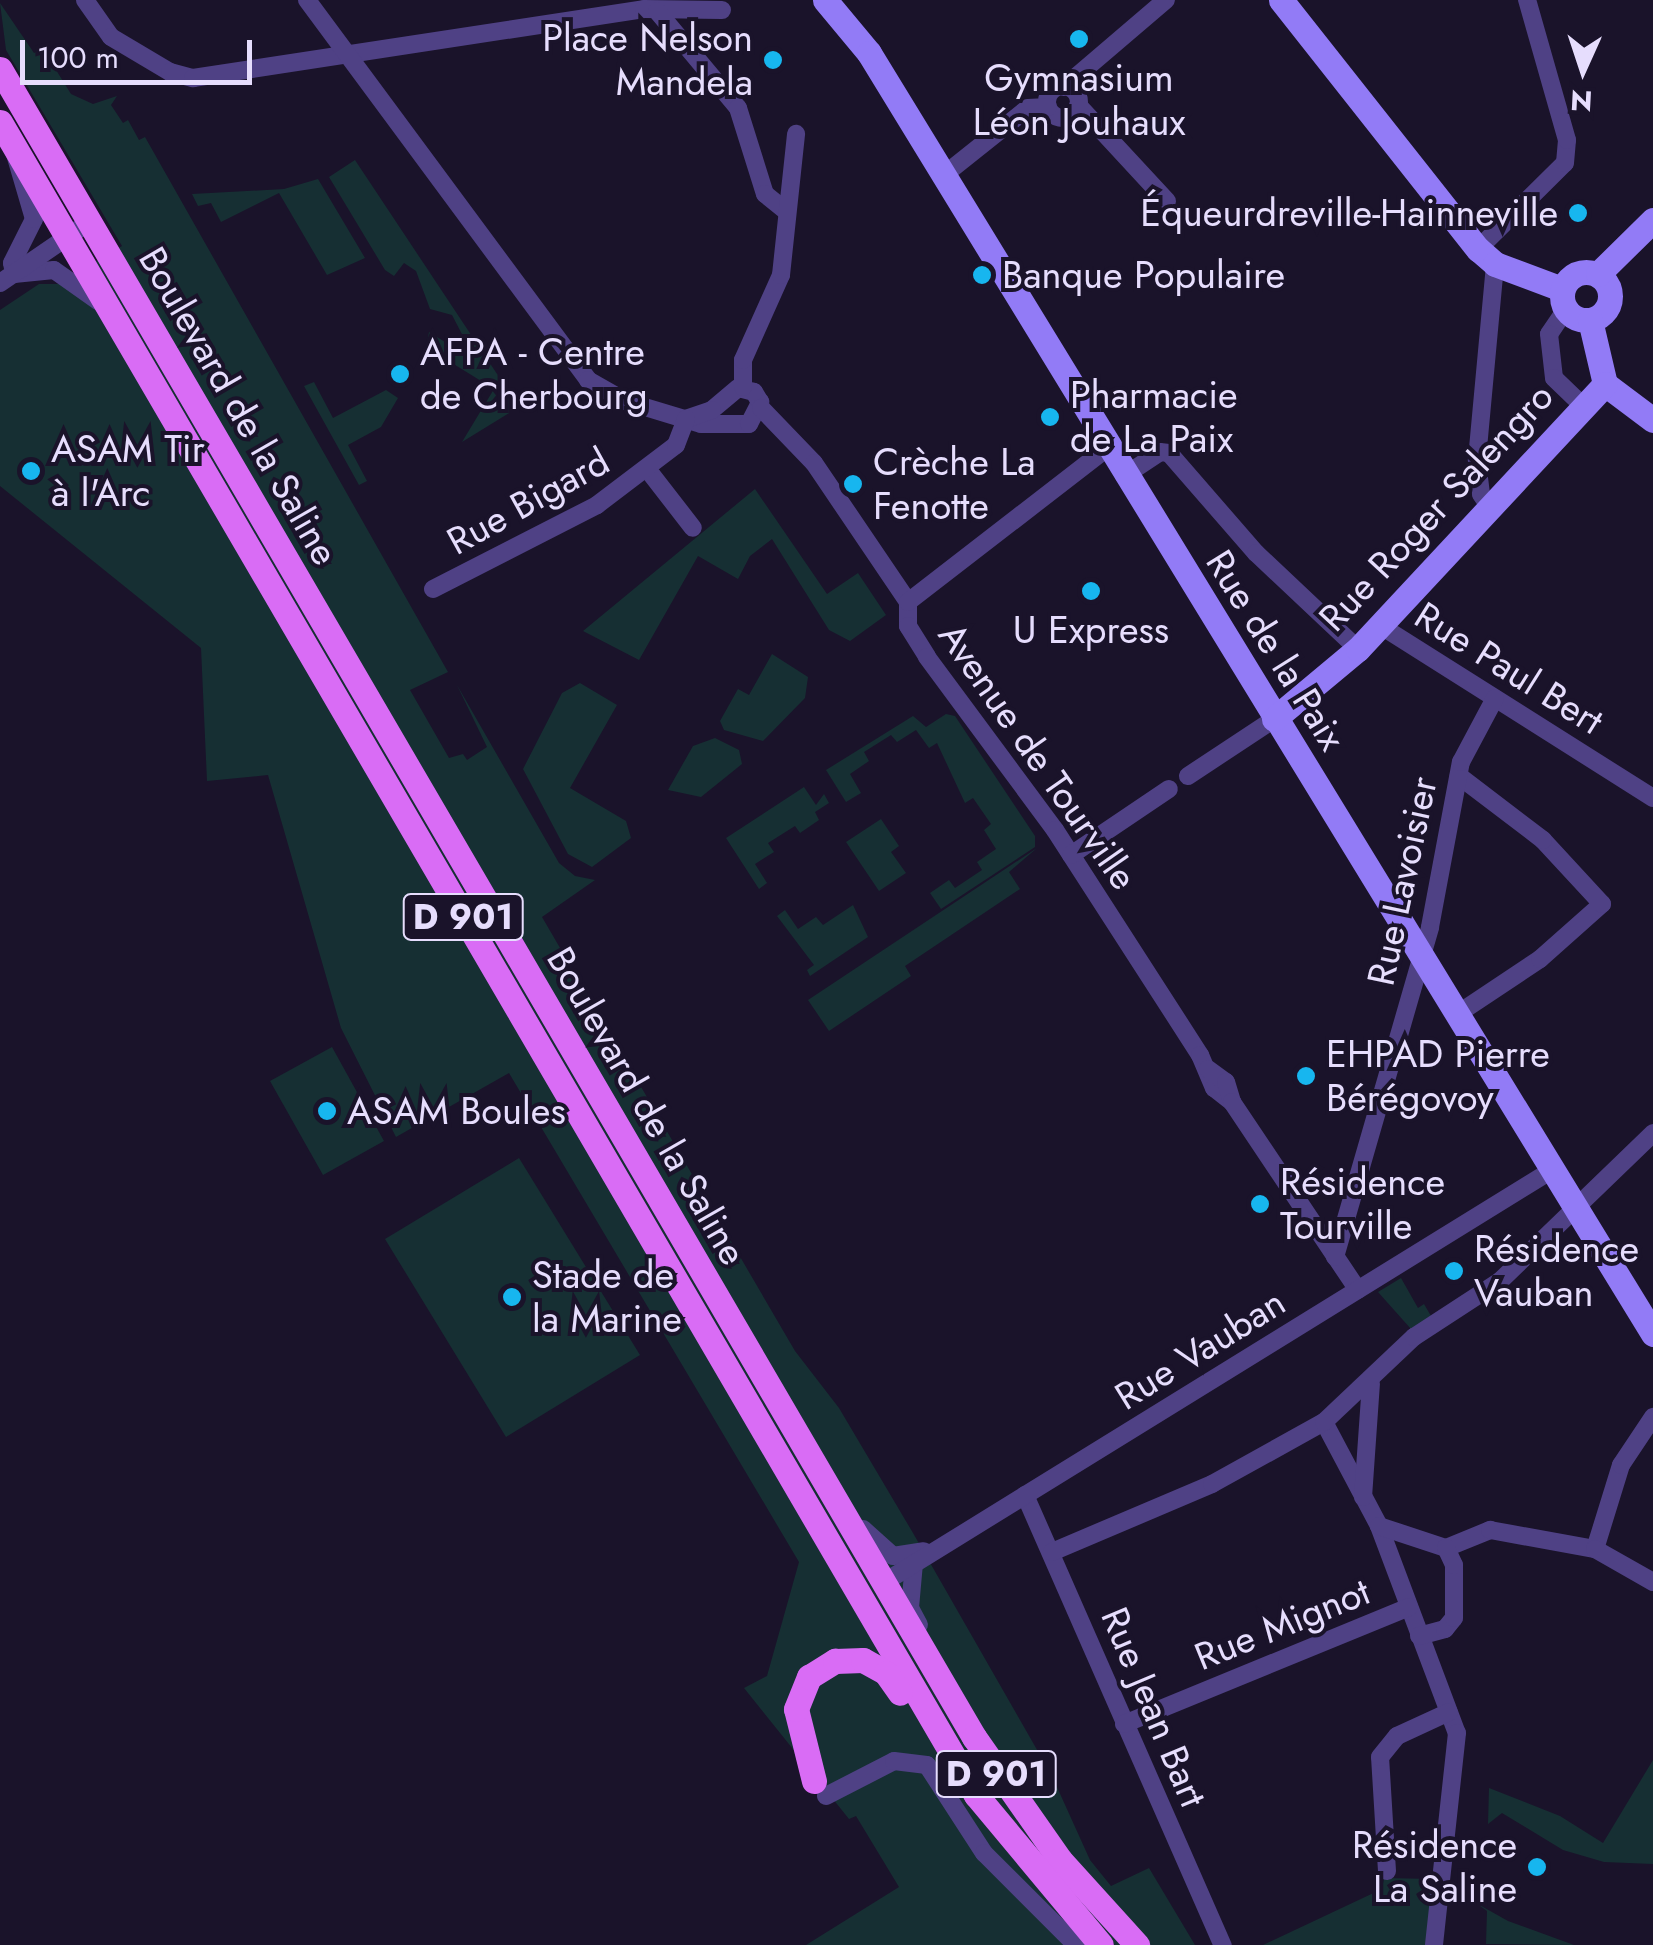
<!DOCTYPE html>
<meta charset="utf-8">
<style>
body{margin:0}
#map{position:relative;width:1653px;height:1945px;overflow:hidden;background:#1a132a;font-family:Jost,sans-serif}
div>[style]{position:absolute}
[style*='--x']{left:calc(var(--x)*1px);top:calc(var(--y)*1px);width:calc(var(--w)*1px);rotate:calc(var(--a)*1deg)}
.green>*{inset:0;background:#162f33}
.street>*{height:18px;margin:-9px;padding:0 9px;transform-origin:9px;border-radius:9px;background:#4f4185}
.street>.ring{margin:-9px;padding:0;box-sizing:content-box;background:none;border:18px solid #4f4185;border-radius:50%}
.secondary>*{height:25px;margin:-12.5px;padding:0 12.5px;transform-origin:12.5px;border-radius:12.5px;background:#927bf6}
.secondary>.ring{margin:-12.5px;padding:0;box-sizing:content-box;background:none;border:25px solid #927bf6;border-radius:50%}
.primary>*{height:25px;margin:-12.5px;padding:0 12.5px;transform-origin:12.5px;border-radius:12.5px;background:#d96cf5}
.dots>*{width:28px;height:28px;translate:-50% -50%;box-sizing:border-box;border:5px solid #1a132a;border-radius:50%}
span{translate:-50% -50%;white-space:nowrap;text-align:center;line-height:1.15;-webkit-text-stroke:8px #1a132a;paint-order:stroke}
.shield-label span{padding:2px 8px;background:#1a132a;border:2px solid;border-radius:8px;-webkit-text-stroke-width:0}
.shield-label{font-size:35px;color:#e6ddfd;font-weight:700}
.poi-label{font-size:38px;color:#e6ddfd}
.right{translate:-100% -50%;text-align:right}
.left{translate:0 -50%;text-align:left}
.street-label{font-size:38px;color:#e6ddfd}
.north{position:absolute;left:1533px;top:20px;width:100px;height:100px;-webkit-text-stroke:8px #1a132a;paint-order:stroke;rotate:183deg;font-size:28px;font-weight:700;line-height:40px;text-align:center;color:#e6ddfd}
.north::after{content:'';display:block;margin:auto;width:35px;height:45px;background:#e6ddfd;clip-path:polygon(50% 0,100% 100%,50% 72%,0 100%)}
.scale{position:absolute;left:20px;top:40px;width:232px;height:45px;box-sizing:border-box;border:5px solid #e6ddfd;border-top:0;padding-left:12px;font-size:30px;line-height:35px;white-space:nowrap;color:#e6ddfd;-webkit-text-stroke:8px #1a132a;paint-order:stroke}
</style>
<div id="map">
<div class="green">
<i style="clip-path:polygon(0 3px,34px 53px,43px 49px,71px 94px,93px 104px,117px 96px,111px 105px,123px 123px,128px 120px,139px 140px,145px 137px,448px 672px,410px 690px,449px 758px,463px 754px,467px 760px,487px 747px,457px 685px,559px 863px,575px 876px,595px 880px,542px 917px,795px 1351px,839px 1408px,913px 1533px,1052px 1776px,1090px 1860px,1111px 1886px,1149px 1868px,1195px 1945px,806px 1945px,899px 1887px,856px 1816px,849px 1819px,744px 1688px,767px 1676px,799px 1562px,509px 1073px,396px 1137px,341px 1028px,268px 775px,207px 781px,201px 648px,0 486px,0 310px,39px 284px,58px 284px,122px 246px,6px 50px)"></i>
<i style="clip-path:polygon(355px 160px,519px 407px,462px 442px,494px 389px,426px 347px,429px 332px,453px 347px,465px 340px,452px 315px,430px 309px,416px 271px,404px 263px,394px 276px,385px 270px,329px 177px)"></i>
<i style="clip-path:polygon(318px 179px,365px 258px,327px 275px,279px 193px,221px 222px,211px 203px,198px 206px,192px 194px,284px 189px)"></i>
<i style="clip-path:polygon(314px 382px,333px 418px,386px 390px,398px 398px,381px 427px,348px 445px,367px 481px,359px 485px,304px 386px)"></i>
<i style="clip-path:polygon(755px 489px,827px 594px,858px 573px,886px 615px,850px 641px,829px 630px,772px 539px,750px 556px,738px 579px,698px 556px,639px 660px,583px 631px)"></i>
<i style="clip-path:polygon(772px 654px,808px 677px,805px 698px,763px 741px,724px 730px,720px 721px,738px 689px,749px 695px)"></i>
<i style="clip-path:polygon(580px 683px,617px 705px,570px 788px,626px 821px,631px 838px,592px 867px,568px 854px,523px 769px,562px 693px)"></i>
<i style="clip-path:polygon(946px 714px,955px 716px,1035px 836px,1035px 847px,941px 909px,930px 893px,949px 880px,955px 888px,982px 870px,977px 862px,996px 849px,984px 830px,991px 824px,973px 798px,965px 803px,937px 743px,929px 748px,916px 730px,897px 742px,891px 735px,864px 752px,869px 761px,850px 774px,861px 793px,846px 802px,826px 770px,913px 716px,926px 727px)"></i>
<i style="clip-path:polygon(715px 738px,739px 750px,742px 764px,701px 797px,668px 790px,693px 746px)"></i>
<i style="clip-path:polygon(804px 787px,816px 805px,824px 794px,829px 803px,815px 812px,819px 820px,800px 833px,795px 826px,768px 843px,774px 852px,755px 864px,767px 883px,759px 889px,726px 838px)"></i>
<i style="clip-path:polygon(881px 819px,899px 846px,891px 852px,906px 873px,879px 891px,846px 842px)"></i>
<i style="clip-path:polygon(1037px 848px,1009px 872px,1020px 889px,905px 966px,911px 976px,829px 1031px,808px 1000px)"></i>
<i style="clip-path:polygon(853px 905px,868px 937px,810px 976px,807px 970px,814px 965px,777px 916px,785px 910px,798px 929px,816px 917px,823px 925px)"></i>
<i style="clip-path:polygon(332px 1047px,384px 1141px,323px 1175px,270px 1081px)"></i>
<i style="clip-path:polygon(519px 1158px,640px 1355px,506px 1437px,385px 1239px)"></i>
<i style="clip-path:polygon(1401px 1278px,1418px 1308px,1424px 1304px,1431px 1316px,1411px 1329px,1378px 1292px)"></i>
<i style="clip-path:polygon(1653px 1760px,1653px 1864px,1604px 1862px,1563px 1850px,1502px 1813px,1488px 1824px,1489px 1788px,1560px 1816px,1603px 1843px)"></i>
<i style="clip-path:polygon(1384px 1878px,1433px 1879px,1426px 1945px,1263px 1945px,1382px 1889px)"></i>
<i style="clip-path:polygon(1476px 1903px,1508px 1921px,1574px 1945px,1486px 1944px,1487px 1911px)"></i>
</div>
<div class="street">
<i style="--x:85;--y:0;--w:45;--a:54.9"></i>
<i style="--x:111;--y:37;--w:69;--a:30.7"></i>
<i style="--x:170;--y:72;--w:24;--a:15"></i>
<i style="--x:193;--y:78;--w:456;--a:-8.7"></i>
<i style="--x:644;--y:9;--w:78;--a:0.7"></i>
<i style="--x:307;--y:0;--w:473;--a:53.5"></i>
<i style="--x:588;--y:380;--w:43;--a:29.6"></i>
<i style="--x:625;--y:401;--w:79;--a:16.8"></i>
<i style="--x:701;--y:424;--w:48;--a:0"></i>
<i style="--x:749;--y:424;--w:25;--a:-63"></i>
<i style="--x:760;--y:402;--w:12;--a:-121"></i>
<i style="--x:754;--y:392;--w:16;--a:-166"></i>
<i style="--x:738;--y:388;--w:34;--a:140"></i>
<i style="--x:712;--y:410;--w:28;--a:161"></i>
<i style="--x:657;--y:11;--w:126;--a:50.1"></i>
<i style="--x:738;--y:108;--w:90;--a:72.6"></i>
<i style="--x:765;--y:194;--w:27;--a:39"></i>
<i class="ring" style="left:1047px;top:86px;width:14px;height:14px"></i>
<i style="--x:1064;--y:87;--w:134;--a:-40.5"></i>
<i style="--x:1078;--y:105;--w:131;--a:47.2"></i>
<i style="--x:944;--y:175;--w:107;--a:-38.6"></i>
<i style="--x:1028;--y:108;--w:20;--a:-3"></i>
<i style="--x:1478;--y:249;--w:122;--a:-44.7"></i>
<i style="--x:1565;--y:163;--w:23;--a:-85"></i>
<i style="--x:1567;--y:140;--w:146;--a:-105.9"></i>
<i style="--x:14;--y:274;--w:11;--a:-100"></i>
<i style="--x:12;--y:263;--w:49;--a:-63.4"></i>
<i style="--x:34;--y:219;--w:68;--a:-106.3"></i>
<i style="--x:14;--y:274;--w:40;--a:-5.7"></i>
<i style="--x:54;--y:270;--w:54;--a:35.2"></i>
<i style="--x:0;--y:283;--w:108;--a:-34.4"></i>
<i style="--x:1566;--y:309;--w:30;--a:124"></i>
<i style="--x:1549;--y:334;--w:44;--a:83.5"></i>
<i style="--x:1554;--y:378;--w:39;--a:44"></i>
<i style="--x:743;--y:387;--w:27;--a:-90"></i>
<i style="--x:743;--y:360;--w:93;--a:-65.9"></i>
<i style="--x:781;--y:275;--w:142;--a:-83.9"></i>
<i style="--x:761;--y:408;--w:76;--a:46.1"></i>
<i style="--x:814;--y:463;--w:168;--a:55.9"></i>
<i style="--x:908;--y:602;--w:24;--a:90"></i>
<i style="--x:908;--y:626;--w:36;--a:58"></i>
<i style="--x:927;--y:657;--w:215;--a:53.5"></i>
<i style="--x:1055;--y:830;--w:268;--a:57.2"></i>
<i style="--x:1200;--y:1055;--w:36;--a:67"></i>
<i style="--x:1214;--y:1088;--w:23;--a:38"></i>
<i style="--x:648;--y:470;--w:73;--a:52.2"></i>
<i style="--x:1124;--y:476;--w:43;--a:-33.7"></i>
<i style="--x:1160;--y:452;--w:9;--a:6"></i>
<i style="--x:1169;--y:453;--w:133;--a:49"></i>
<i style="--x:1256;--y:553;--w:140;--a:43.3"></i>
<i style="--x:1489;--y:506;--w:14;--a:-124"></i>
<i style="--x:1481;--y:494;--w:35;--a:-97"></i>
<i style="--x:1477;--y:459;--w:196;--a:-84.7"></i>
<i style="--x:433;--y:589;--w:184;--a:-27.1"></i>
<i style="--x:597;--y:505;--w:99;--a:-37.2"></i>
<i style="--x:676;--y:445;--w:28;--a:-69"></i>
<i style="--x:908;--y:602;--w:252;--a:-37.7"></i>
<i style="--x:1381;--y:626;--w:322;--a:32.3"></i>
<i style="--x:1188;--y:776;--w:103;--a:-33.5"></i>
<i style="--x:1071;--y:855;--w:118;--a:-34"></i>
<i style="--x:1456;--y:1015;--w:101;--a:-33.7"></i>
<i style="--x:1540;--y:959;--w:83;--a:-41.6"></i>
<i style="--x:1602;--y:904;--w:87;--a:-132.7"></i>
<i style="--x:1543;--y:840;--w:106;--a:-142.7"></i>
<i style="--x:1208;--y:1069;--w:22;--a:36"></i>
<i style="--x:1226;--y:1082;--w:21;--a:73"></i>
<i style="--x:1232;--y:1102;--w:226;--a:56.2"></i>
<i style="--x:1335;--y:1257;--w:343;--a:-73.9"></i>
<i style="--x:1430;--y:927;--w:168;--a:-79.4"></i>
<i style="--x:1461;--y:762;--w:72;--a:-62"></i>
<i style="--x:1324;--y:1422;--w:118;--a:62.1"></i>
<i style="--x:1379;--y:1526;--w:221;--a:69.4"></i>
<i style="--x:1457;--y:1733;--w:213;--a:96.2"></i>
<i style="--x:1025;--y:1495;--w:492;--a:66.3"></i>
<i style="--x:1363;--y:1497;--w:114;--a:-86"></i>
<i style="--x:1379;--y:1526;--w:71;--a:18.2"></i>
<i style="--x:1446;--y:1548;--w:48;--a:-22.2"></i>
<i style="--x:1490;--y:1530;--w:107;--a:10.3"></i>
<i style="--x:1595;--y:1549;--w:88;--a:-72.8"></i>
<i style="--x:1621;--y:1465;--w:58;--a:-56.3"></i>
<i style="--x:863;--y:1529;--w:40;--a:42"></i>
<i style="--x:893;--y:1556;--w:31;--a:-9"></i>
<i style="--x:1595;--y:1549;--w:67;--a:29.6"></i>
<i style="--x:1052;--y:1552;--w:174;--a:-23"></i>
<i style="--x:1212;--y:1484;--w:128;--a:-29"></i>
<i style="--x:1324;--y:1422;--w:124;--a:-43.4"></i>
<i style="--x:1414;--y:1337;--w:103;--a:-33.1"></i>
<i style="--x:1500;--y:1281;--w:213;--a:-44"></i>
<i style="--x:914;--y:1563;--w:45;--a:95.1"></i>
<i style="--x:910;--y:1608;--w:19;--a:62"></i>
<i style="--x:883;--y:1583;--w:786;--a:-31.69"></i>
<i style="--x:1419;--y:1636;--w:27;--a:-15"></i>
<i style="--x:1445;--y:1629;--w:14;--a:-51"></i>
<i style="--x:1454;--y:1618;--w:53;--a:-90"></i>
<i style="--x:1454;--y:1565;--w:19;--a:-115"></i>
<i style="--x:1124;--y:1724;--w:308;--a:-22.3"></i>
<i style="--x:826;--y:1796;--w:76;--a:-27.2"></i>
<i style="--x:894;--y:1761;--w:33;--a:7"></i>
<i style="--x:927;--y:1765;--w:105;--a:57.1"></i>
<i style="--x:984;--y:1853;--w:130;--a:45"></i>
<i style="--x:1387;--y:1871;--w:114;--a:-93.5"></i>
<i style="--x:1380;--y:1757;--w:27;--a:-51"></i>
<i style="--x:1397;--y:1736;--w:57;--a:-24.8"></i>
</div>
<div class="secondary">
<i style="--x:825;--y:0;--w:69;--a:50.3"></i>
<i style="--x:869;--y:53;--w:1502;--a:58.53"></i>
<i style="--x:1281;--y:0;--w:318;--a:51.7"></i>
<i style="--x:1478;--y:249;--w:23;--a:41"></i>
<i style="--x:1495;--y:264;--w:72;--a:20.5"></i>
<i class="ring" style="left:1562px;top:272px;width:23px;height:23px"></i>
<i style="--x:1598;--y:274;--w:77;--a:-44.5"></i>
<i style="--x:1590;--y:320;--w:66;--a:76.8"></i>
<i style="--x:1605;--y:384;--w:60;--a:36.9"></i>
<i style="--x:1274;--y:719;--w:109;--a:-39.8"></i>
<i style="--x:1358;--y:649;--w:362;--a:-47"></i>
</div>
<div class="primary">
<i style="--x:0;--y:69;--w:1932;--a:59.72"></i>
<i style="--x:974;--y:1737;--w:150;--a:55"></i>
<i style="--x:1060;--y:1860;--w:115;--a:47.8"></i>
<i style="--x:0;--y:122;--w:1937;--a:59.74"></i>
<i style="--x:976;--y:1795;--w:195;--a:50.2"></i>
<i style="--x:814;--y:1781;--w:74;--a:-104"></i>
<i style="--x:796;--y:1709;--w:35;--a:-68"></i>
<i style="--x:809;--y:1677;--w:31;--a:-32"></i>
<i style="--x:835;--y:1661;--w:28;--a:-2"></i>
<i style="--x:863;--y:1660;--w:26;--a:29"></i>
<i style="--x:886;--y:1673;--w:24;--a:55"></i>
</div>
<div class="dots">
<i style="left:1079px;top:39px;background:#17b6ef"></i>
<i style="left:773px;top:60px;background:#17b6ef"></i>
<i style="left:1578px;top:213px;background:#17b6ef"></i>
<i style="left:982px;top:275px;background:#17b6ef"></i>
<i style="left:400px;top:374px;background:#17b6ef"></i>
<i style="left:1050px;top:417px;background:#17b6ef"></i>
<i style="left:31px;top:471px;background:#17b6ef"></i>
<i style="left:853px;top:484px;background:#17b6ef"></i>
<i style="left:1091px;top:591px;background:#17b6ef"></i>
<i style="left:1306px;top:1076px;background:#17b6ef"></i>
<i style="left:327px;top:1111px;background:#17b6ef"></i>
<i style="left:1260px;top:1204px;background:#17b6ef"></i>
<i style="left:1454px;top:1271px;background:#17b6ef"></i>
<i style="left:512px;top:1297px;background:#17b6ef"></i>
<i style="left:1537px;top:1867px;background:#17b6ef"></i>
</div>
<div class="shield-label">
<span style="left:463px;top:917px">D 901</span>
<span style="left:996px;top:1774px">D 901</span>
</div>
<div class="poi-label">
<span class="right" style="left:753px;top:60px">Place Nelson<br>Mandela</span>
<span style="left:1079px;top:100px">Gymnasium<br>Léon Jouhaux</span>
<span class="right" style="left:1558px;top:213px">Équeurdreville-Hainneville</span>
<span class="left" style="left:1002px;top:275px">Banque Populaire</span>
<span class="left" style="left:420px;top:374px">AFPA - Centre<br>de Cherbourg</span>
<span class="left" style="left:1070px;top:417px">Pharmacie<br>de La Paix</span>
<span class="left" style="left:51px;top:471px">ASAM Tir<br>à l'Arc</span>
<span class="left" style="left:873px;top:484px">Crèche La<br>Fenotte</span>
<span style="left:1091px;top:630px">U Express</span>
<span class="left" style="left:1326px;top:1076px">EHPAD Pierre<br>Bérégovoy</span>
<span class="left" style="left:347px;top:1111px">ASAM Boules</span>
<span class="left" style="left:1280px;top:1204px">Résidence<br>Tourville</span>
<span class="left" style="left:1474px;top:1271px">Résidence<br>Vauban</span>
<span class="left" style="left:532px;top:1297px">Stade de<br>la Marine</span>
<span class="right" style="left:1517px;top:1867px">Résidence<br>La Saline</span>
</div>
<div class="street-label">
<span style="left:239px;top:406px;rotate:60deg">Boulevard de la Saline</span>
<span style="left:528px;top:501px;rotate:-29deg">Rue Bigard</span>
<span style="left:1436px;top:507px;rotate:-47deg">Rue Roger Salengro</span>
<span style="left:1276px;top:650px;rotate:58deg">Rue de la Paix</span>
<span style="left:1509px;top:668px;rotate:32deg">Rue Paul Bert</span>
<span style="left:1038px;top:756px;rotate:55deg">Avenue de Tourville</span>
<span style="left:1402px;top:881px;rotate:-78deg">Rue Lavoisier</span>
<span style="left:647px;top:1106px;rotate:60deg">Boulevard de la Saline</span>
<span style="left:1200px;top:1349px;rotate:-32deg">Rue Vauban</span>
<span style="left:1282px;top:1624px;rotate:-22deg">Rue Mignot</span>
<span style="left:1154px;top:1707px;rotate:67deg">Rue Jean Bart</span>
</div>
<div class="north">N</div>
<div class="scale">100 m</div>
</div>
